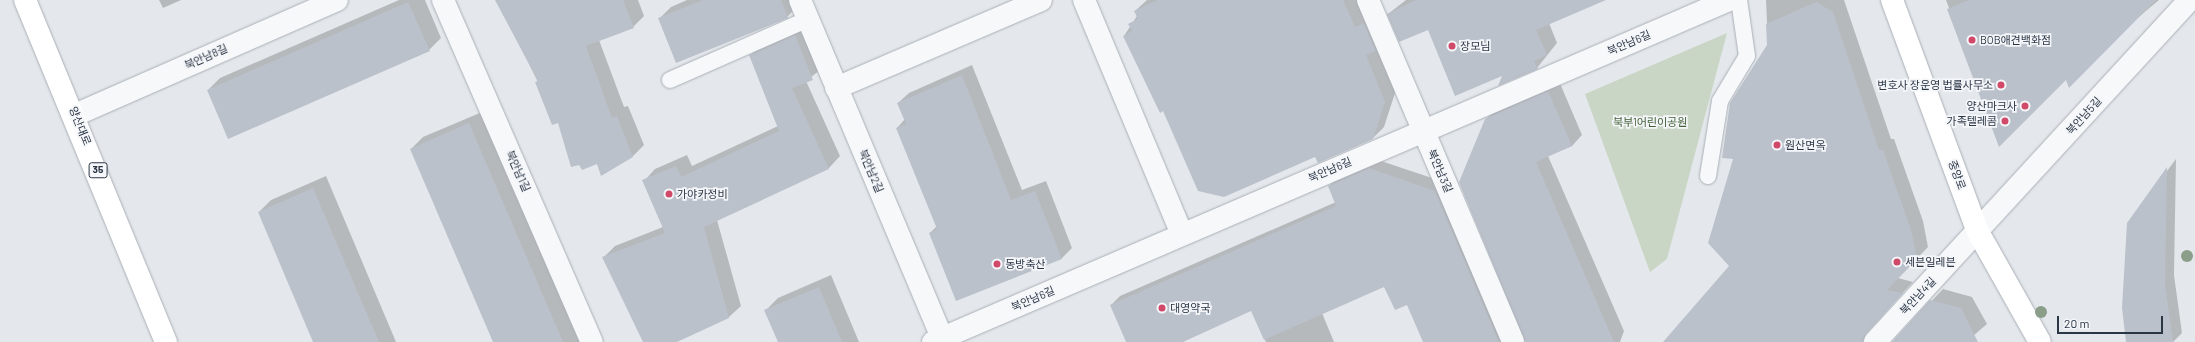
<!DOCTYPE html>
<meta charset="utf-8">
<style>
body{margin:0}
#map{position:relative;width:2195px;height:342px;overflow:hidden;background:#e4e8ec;font-family:Barlow,"Noto Sans KR",sans-serif}
div>[style]{position:absolute}
[style*='--x']{left:calc(var(--x)*1px);top:calc(var(--y)*1px);width:calc(var(--w)*1px);rotate:calc(var(--a)*1deg)}
.green>*{inset:0;background:#cad6c5}
.shadow>*{inset:0;background:#0003}
.building>*{inset:0;background:#bbc1ca}
.roads{filter:drop-shadow(0 0 1px #a9afb7) drop-shadow(0 0 1px #a9afb7)}
.lane>*{height:16px;margin:-8px;padding:0 8px;transform-origin:8px;border-radius:8px;background:#f7f8fa}
.street>*{height:22px;margin:-11px;padding:0 11px;transform-origin:11px;border-radius:11px;background:#f7f8fa}
.secondary>*{height:22px;margin:-11px;padding:0 11px;transform-origin:11px;border-radius:11px;background:#fff}
.primary>*{height:22px;margin:-11px;padding:0 11px;transform-origin:11px;border-radius:11px;background:#fff}
.trees>*{width:12px;height:12px;margin:-6px;border-radius:50%;background:#8b9e89}
.dots>*{width:11px;height:11px;translate:-50% -50%;box-sizing:border-box;border:2px solid #f4f6f9;border-radius:50%}
span{translate:-50% -50%;white-space:nowrap;text-align:center;line-height:1.15;-webkit-text-stroke:3.5px #f4f6f9;paint-order:stroke}
.shield-label span{padding:1px 3px;background:#f4f6f9;border:1px solid;border-radius:3px;-webkit-text-stroke-width:0}
.shield-label{font-size:10px;color:#2b3645;font-weight:700}
.poi-label{font-size:11px;color:#2b3645}
.left{translate:0 -50%;text-align:left}
.right{translate:-100% -50%;text-align:right}
.street-label{font-size:11px;color:#2b3645}
.park-label{font-size:11px;color:#436138}
.scale{position:absolute;left:2057px;top:316px;width:106px;height:18px;box-sizing:border-box;border:2px solid #2b3645;border-top:0;padding-left:5px;font-size:12px;line-height:14px;white-space:nowrap;color:#2b3645;-webkit-text-stroke:3px #f4f6f9;paint-order:stroke}
</style>
<div id="map">
<div class="green">
<i style="clip-path:polygon(1727px 33px,1667px 259px,1650px 272px,1585px 94px)"></i>
</div>
<div class="shadow">
<i style="clip-path:polygon(159px 0,181px 0,163px 8px)"></i>
<i style="clip-path:polygon(399px 0,425px 0,441px 38px,429px 50px,208px 90px,220px 78px)"></i>
<i style="clip-path:polygon(497px 0,638px 0,644px 16px,633px 27px,599px 40px,624px 107px,628px 106px,644px 145px,633px 156px,602px 175px,597px 163px,558px 122px)"></i>
<i style="clip-path:polygon(687px 0,797px 0,799px 5px,787px 17px,659px 19px,671px 7px)"></i>
<i style="clip-path:polygon(1147px 0,1359px 0,1396px 90px,1384px 127px,1373px 138px,1316px 155px,1163px 110px,1124px 36px,1137px 16px,1135px 11px)"></i>
<i style="clip-path:polygon(1406px 0,1604px 0,1549px 23px,1557px 43px,1537px 68px,1504px 74px,1428px 29px,1388px 14px)"></i>
<i style="clip-path:polygon(1766px 0,1844px 0,1891px 139px,1894px 139px,1923px 221px,1928px 247px,1898px 278px,1913px 282px,1881px 316px,1839px 342px,1664px 342px,1730px 266px,1768px 45px)"></i>
<i style="clip-path:polygon(1946px 0,2159px 0,2066px 78px,2000px 145px)"></i>
<i style="clip-path:polygon(807px 24px,824px 67px,806px 81px,840px 156px,829px 168px,717px 220px,741px 306px,729px 317px,675px 342px,644px 342px,603px 258px,615px 246px,663px 227px,644px 181px,655px 169px,687px 155px,692px 166px,778px 126px,750px 56px,762px 44px)"></i>
<i style="clip-path:polygon(972px 65px,1022px 190px,1046px 181px,1072px 248px,1061px 259px,930px 233px,937px 226px,897px 128px,905px 119px,898px 103px,909px 93px)"></i>
<i style="clip-path:polygon(1559px 81px,1582px 135px,1572px 146px,1548px 156px,1624px 331px,1620px 342px,1537px 342px,1486px 119px,1497px 108px)"></i>
<i style="clip-path:polygon(482px 112px,581px 342px,494px 342px,411px 149px,423px 137px)"></i>
<i style="clip-path:polygon(2176px 159px,2174px 275px,2182px 333px,2173px 342px,2127px 342px,2128px 223px)"></i>
<i style="clip-path:polygon(1378px 160px,1444px 182px,1516px 342px,1424px 342px,1407px 304px,1385px 285px,1322px 313px,1334px 342px,1266px 342px,1252px 309px,1180px 342px,1127px 342px,1111px 305px,1120px 296px,1336px 202px,1329px 186px,1338px 177px)"></i>
<i style="clip-path:polygon(326px 176px,396px 342px,314px 342px,259px 212px,271px 200px)"></i>
<i style="clip-path:polygon(831px 275px,859px 342px,779px 342px,766px 310px,778px 298px)"></i>
<i style="clip-path:polygon(1943px 289px,1972px 297px,1987px 324px,1966px 342px,1893px 342px)"></i>
</div>
<div class="building">
<i style="clip-path:polygon(495px 0,623px 0,634px 28px,586px 46px,612px 118px,617px 116px,633px 157px,601px 176px,597px 164px,582px 170px,579px 165px,571px 167px,558px 123px,552px 125px,535px 82px,538px 81px)"></i>
<i style="clip-path:polygon(703px 0,781px 0,788px 18px,676px 63px,658px 18px)"></i>
<i style="clip-path:polygon(1157px 0,1343px 0,1355px 27px,1364px 23px,1376px 51px,1366px 55px,1385px 102px,1373px 139px,1318px 163px,1315px 157px,1224px 197px,1198px 191px,1163px 111px,1160px 113px,1123px 36px,1132px 31px,1128px 24px,1138px 19px,1134px 11px)"></i>
<i style="clip-path:polygon(1416px 0,1606px 0,1536px 30px,1547px 55px,1534px 61px,1538px 69px,1498px 86px,1502px 76px,1455px 96px,1428px 30px,1399px 42px,1387px 14px)"></i>
<i style="clip-path:polygon(1969px 0,2156px 0,2069px 88px,2066px 80px,1999px 147px,1947px 9px)"></i>
<i style="clip-path:polygon(408px 2px,430px 51px,228px 139px,207px 90px)"></i>
<i style="clip-path:polygon(1816px 2px,1833px 12px,1879px 150px,1883px 150px,1912px 233px,1917px 259px,1887px 290px,1903px 293px,1866px 334px,1863px 342px,1663px 342px,1729px 266px,1708px 243px,1733px 159px,1722px 158px,1730px 103px,1767px 45px,1766px 24px)"></i>
<i style="clip-path:polygon(795px 35px,813px 80px,792px 88px,829px 169px,704px 227px,729px 318px,677px 342px,643px 342px,602px 257px,665px 233px,642px 180px,676px 166px,681px 177px,779px 131px,749px 55px)"></i>
<i style="clip-path:polygon(962px 75px,1011px 200px,1035px 191px,1062px 259px,956px 301px,929px 233px,937px 229px,896px 128px,906px 124px,897px 103px)"></i>
<i style="clip-path:polygon(1548px 91px,1572px 146px,1536px 162px,1614px 342px,1525px 342px,1459px 182px,1485px 119px)"></i>
<i style="clip-path:polygon(469px 123px,563px 342px,493px 342px,410px 149px)"></i>
<i style="clip-path:polygon(2167px 167px,2165px 285px,2173px 342px,2126px 342px,2122px 308px,2127px 223px)"></i>
<i style="clip-path:polygon(1369px 168px,1435px 191px,1499px 342px,1423px 342px,1407px 305px,1395px 310px,1384px 287px,1264px 340px,1251px 311px,1183px 342px,1126px 342px,1110px 305px,1336px 206px,1328px 186px)"></i>
<i style="clip-path:polygon(313px 188px,379px 342px,313px 342px,258px 212px)"></i>
<i style="clip-path:polygon(819px 287px,842px 342px,778px 342px,764px 310px)"></i>
<i style="clip-path:polygon(1930px 300px,1961px 308px,1978px 342px,1892px 342px)"></i>
</div>
<div class="roads">
<div class="lane">
<i style="--x:670;--y:80;--w:151;--a:-23.8"></i>
<i style="--x:1708;--y:176;--w:76;--a:-80.9"></i>
<i style="--x:1720;--y:101;--w:52;--a:-59"></i>
<i style="--x:1747;--y:56;--w:57;--a:-98.1"></i>
</div>
<div class="street">
<i style="--x:443;--y:0;--w:373;--a:66.5"></i>
<i style="--x:800;--y:0;--w:371;--a:67.2"></i>
<i style="--x:1084;--y:0;--w:254;--a:67.3"></i>
<i style="--x:1368;--y:0;--w:371;--a:67"></i>
<i style="--x:836;--y:88;--w:223;--a:-23.2"></i>
<i style="--x:75;--y:115;--w:286;--a:-23.7"></i>
<i style="--x:933;--y:342;--w:866;--a:-23.25"></i>
<i style="--x:1875;--y:342;--w:465;--a:-47.4"></i>
</div>
<div class="secondary">
<i style="--x:1892;--y:0;--w:247;--a:69.7"></i>
<i style="--x:1978;--y:232;--w:126;--a:60.6"></i>
</div>
<div class="primary">
<i style="--x:25;--y:0;--w:370;--a:67.6"></i>
</div>
</div>
<div class="trees">
<i style="left:2187px;top:256px"></i>
<i style="left:2041px;top:312px"></i>
</div>
<div class="dots">
<i style="left:1972px;top:40px;background:#d14969"></i>
<i style="left:1452px;top:46px;background:#d14969"></i>
<i style="left:2001px;top:85px;background:#d14969"></i>
<i style="left:2025px;top:106px;background:#d14969"></i>
<i style="left:2005px;top:121px;background:#d14969"></i>
<i style="left:1777px;top:145px;background:#d14969"></i>
<i style="left:669px;top:194px;background:#d14969"></i>
<i style="left:1897px;top:262px;background:#d14969"></i>
<i style="left:997px;top:264px;background:#d14969"></i>
<i style="left:1162px;top:308px;background:#d14969"></i>
</div>
<div class="shield-label">
<span style="left:98px;top:170px">35</span>
</div>
<div class="poi-label">
<span class="left" style="left:1980px;top:40px">BOB애견백화점</span>
<span class="left" style="left:1460px;top:46px">장모님</span>
<span class="right" style="left:1993px;top:85px">변호사 장운영 법률사무소</span>
<span class="right" style="left:2017px;top:106px">양산마크사</span>
<span class="right" style="left:1997px;top:121px">가족텔레콤</span>
<span class="left" style="left:1785px;top:145px">원산면옥</span>
<span class="left" style="left:677px;top:194px">가야카정비</span>
<span class="left" style="left:1905px;top:262px">세븐일레븐</span>
<span class="left" style="left:1005px;top:264px">동방축산</span>
<span class="left" style="left:1170px;top:308px">대영약국</span>
</div>
<div class="street-label">
<span style="left:1629px;top:43px;rotate:-23deg">북안남6길</span>
<span style="left:206px;top:57px;rotate:-24deg">북안남8길</span>
<span style="left:2084px;top:116px;rotate:-48deg">북안남5길</span>
<span style="left:80px;top:126px;rotate:68deg">양산대로</span>
<span style="left:1330px;top:170px;rotate:-23deg">북안남6길</span>
<span style="left:518px;top:171px;rotate:66deg">북안남1길</span>
<span style="left:871px;top:171px;rotate:67deg">북안남2길</span>
<span style="left:1440px;top:171px;rotate:67deg">북안남3길</span>
<span style="left:1957px;top:175px;rotate:70deg">중앙로</span>
<span style="left:1918px;top:296px;rotate:-47deg">북안남4길</span>
<span style="left:1033px;top:299px;rotate:-23deg">북안남6길</span>
</div>
<div class="park-label">
<span style="left:1650px;top:122px">북부1어린이공원</span>
</div>
<div class="scale">20 m</div>
</div>
